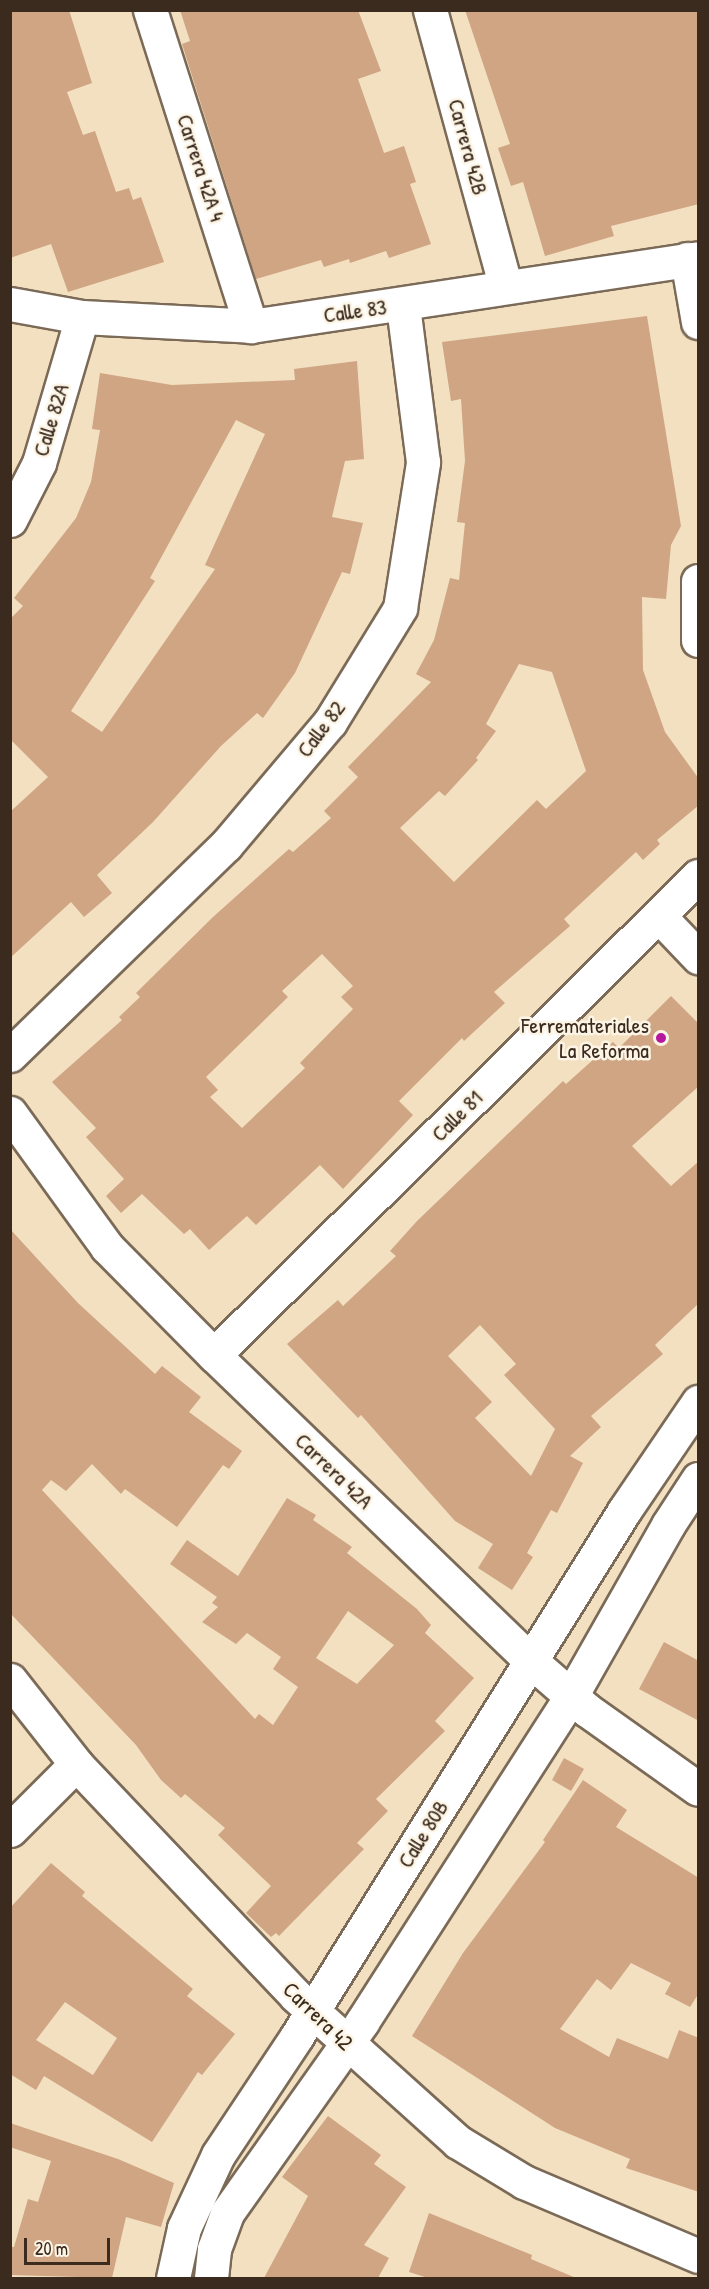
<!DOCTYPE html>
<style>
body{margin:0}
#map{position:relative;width:709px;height:2289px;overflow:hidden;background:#f2e0c1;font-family:"Patrick Hand",sans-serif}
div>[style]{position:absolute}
.building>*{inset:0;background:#cfa583}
.roads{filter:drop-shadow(2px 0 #7b6a57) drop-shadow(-2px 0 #7b6a57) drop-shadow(0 2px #7b6a57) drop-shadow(0 -2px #7b6a57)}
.minor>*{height:33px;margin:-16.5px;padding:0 16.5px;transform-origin:16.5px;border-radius:16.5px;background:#fff}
.major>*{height:33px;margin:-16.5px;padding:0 16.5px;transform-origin:16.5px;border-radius:16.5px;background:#fff}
.dots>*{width:16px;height:16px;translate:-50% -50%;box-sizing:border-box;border:3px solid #fcf5e5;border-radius:50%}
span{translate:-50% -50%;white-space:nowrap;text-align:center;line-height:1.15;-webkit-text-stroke:5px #fcf5e5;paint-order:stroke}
.street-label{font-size:22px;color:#3b2a1e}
.poi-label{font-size:22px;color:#3b2a1e}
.right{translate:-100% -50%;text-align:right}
.frame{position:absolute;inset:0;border:12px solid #3b2a1e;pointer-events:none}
.scale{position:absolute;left:24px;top:2238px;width:86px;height:27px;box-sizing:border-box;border:3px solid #3b2a1e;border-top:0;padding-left:8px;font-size:18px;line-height:21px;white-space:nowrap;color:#3b2a1e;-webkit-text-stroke:4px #fcf5e5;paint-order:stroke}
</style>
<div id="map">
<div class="building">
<i style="clip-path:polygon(10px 10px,69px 10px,92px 83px,67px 92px,83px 135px,95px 131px,116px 192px,129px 188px,133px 200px,141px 197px,164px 262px,68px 292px,51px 244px,10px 258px)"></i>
<i style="clip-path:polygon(180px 10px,358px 10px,381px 71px,358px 79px,384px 153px,404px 146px,416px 182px,410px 184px,431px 244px,389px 258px,386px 251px,350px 263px,349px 259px,324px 267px,321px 260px,256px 279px,182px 44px,190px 41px)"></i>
<i style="clip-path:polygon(465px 10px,699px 10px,699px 204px,611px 226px,614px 236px,545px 256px,523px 182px,511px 186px,498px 148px,510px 144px)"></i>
<i style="clip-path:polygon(evenodd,647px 316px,681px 526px,671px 545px,666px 599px,642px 597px,643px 670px,665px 732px,699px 779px,699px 805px,657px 840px,660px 844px,643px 860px,636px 852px,564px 919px,570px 926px,494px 992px,505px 1003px,464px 1041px,462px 1038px,399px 1101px,413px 1115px,343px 1189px,320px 1165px,256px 1225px,247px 1216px,209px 1250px,190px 1229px,184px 1234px,142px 1194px,121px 1213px,106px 1196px,124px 1179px,86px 1137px,96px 1128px,52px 1082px,122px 1020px,119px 1017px,140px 997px,136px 993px,213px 917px,289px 849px,293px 852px,331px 818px,324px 811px,358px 777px,348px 767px,431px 682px,416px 674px,434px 640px,450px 578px,459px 580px,465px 523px,457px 522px,465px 461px,461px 399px,451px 401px,442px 342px,647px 316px,519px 664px,552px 672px,586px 771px,546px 809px,537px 800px,454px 882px,400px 828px,439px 791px,445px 796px,478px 760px,476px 758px,496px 731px,486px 724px,519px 664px,647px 316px,322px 954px,353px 986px,341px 997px,353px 1009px,300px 1063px,305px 1068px,242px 1128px,210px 1097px,218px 1090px,206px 1077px,288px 997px,282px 991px,322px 954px)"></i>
<i style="clip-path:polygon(evenodd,357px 361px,364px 459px,345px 461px,332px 517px,363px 523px,350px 574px,342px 572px,295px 673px,263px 718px,257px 713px,221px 746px,153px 822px,97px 875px,112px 893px,84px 917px,71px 902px,10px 958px,10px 812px,48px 777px,10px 739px,10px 619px,23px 606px,14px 598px,76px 518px,91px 482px,100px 430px,92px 429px,100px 373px,172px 385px,295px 380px,294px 369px,357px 361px,236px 420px,265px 434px,205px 565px,215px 569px,102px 732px,71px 711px,155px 581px,150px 578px,236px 420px)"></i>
<i style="clip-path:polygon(evenodd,671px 996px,699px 1024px,699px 1086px,632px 1146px,671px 1186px,699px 1161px,699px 1303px,655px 1345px,663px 1354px,591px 1416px,601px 1427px,570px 1456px,583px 1463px,557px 1513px,551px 1510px,527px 1553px,533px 1557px,512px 1590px,478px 1568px,493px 1544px,455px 1521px,361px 1415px,358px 1418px,287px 1344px,338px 1300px,343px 1306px,396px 1256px,390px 1251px,417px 1221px,563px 1081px,566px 1084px,613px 1042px,619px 1048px,671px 996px,480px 1325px,516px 1364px,504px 1375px,555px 1429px,531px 1476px,475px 1418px,492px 1402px,448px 1356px,480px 1325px)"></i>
<i style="clip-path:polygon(evenodd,10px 1229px,78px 1303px,155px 1374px,162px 1366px,201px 1397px,189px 1412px,242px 1451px,229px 1469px,223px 1465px,177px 1527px,125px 1489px,121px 1494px,92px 1464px,66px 1491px,51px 1480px,42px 1490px,255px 1719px,259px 1714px,273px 1725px,298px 1687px,273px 1669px,281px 1657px,247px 1633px,236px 1644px,202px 1622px,218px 1607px,212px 1603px,217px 1597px,170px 1564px,187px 1540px,238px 1576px,287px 1498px,316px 1515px,313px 1520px,352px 1547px,347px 1553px,417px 1609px,431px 1625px,425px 1633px,474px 1678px,435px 1721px,445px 1731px,376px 1799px,388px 1811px,357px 1843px,364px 1849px,279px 1936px,276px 1933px,271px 1937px,246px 1913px,271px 1886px,218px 1835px,225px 1828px,185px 1794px,181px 1798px,161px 1780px,136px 1745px,10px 1613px,10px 1229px,348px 1611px,394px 1645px,357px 1684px,316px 1658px,348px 1611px)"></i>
<i style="clip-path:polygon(664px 1642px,699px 1661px,699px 1721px,639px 1689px)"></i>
<i style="clip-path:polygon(564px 1758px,584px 1769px,571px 1791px,552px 1780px)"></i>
<i style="clip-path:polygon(583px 1780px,627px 1810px,616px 1827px,699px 1878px,699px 1993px,690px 2007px,665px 1994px,671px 1983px,631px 1963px,611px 1990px,597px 1979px,560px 2029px,609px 2057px,617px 2038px,668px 2059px,679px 2030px,699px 2038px,699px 2192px,626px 2168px,630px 2159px,555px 2128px,412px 2036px,463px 1953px,545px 1842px,543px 1840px)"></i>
<i style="clip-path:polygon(evenodd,51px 1863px,85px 1892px,82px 1896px,193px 1989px,187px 1996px,235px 2034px,202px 2075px,198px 2072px,152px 2142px,44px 2076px,36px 2090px,10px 2074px,10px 1908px,51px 1863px,65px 2002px,117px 2038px,93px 2075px,36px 2040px,65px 2002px)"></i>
<i style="clip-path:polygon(328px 2116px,381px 2155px,374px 2164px,406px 2187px,364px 2245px,389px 2258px,378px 2278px,264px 2278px,308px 2196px,282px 2177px)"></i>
<i style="clip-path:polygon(10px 2123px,118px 2159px,174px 2183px,161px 2227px,126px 2217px,112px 2278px,10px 2275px,10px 2247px,14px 2247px,28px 2199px,38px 2202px,51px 2161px,10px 2147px)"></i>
<i style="clip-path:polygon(429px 2213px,532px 2255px,531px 2259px,576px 2278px,428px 2278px,409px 2272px)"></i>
</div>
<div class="roads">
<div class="minor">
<i style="left:150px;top:10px;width:332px;rotate:72.3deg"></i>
<i style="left:430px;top:10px;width:284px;rotate:74.7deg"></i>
<i style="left:687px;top:259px;width:64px;rotate:80.1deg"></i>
<i style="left:10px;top:304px;width:73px;rotate:10.2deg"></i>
<i style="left:82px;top:317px;width:169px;rotate:3deg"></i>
<i style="left:251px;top:326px;width:452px;rotate:-8.6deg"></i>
<i style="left:10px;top:520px;width:64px;rotate:-63deg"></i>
<i style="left:39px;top:463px;width:152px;rotate:-73.6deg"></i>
<i style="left:698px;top:581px;width:59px;rotate:90deg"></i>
<i style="left:659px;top:916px;width:57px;rotate:46.4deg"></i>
<i style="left:10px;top:1055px;width:301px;rotate:-44.2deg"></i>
<i style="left:226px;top:845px;width:161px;rotate:-49.8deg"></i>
<i style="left:330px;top:722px;width:134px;rotate:-58.4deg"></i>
<i style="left:400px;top:608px;width:148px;rotate:-81deg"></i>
<i style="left:423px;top:462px;width:158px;rotate:-97.3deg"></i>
<i style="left:10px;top:1113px;width:165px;rotate:54.1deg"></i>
<i style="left:107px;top:1247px;width:152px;rotate:45.3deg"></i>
<i style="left:214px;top:1355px;width:442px;rotate:44deg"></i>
<i style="left:532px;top:1662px;width:73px;rotate:41.1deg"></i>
<i style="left:587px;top:1710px;width:136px;rotate:35.4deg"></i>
<i style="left:214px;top:1355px;width:681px;rotate:-44.7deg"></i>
<i style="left:10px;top:1680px;width:107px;rotate:51.8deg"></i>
<i style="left:76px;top:1764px;width:320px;rotate:46.5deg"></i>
<i style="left:296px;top:1996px;width:218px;rotate:42deg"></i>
<i style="left:458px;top:2142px;width:77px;rotate:31.2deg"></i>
<i style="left:524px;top:2182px;width:189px;rotate:23deg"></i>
<i style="left:10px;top:1830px;width:93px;rotate:-45deg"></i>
</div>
<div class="major">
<i style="left:173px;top:2278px;width:51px;rotate:-77.6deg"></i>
<i style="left:184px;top:2228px;width:81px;rotate:-65deg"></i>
<i style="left:218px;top:2155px;width:143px;rotate:-56.4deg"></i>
<i style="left:297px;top:2036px;width:619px;rotate:-58.08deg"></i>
<i style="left:624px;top:1511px;width:132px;rotate:-55.8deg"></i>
<i style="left:211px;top:2278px;width:29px;rotate:-84deg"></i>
<i style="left:214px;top:2249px;width:38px;rotate:-70deg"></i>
<i style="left:227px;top:2213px;width:234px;rotate:-54.7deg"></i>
<i style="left:362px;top:2022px;width:387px;rotate:-57.3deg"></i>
<i style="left:571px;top:1696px;width:197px;rotate:-60.4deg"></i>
<i style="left:668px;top:1525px;width:55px;rotate:-56.9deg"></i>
</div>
</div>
<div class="dots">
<i style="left:661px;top:1038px;background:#b5179e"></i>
</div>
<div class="street-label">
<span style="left:468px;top:147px;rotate:75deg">Carrera 42B</span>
<span style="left:201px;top:168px;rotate:72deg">Carrera 42A 4</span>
<span style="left:355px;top:311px;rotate:-8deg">Calle 83</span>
<span style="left:51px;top:420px;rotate:-73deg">Calle 82A</span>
<span style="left:321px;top:729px;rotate:-53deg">Calle 82</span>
<span style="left:457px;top:1116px;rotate:-45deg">Calle 81</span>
<span style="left:334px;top:1471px;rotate:44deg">Carrera 42A</span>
<span style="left:423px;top:1834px;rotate:-58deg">Calle 80B</span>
<span style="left:318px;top:2016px;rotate:44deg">Carrera 42</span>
</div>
<div class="poi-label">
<span class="right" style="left:649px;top:1038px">Ferremateriales<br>La Reforma</span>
</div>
<div class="frame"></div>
<div class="scale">20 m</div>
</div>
